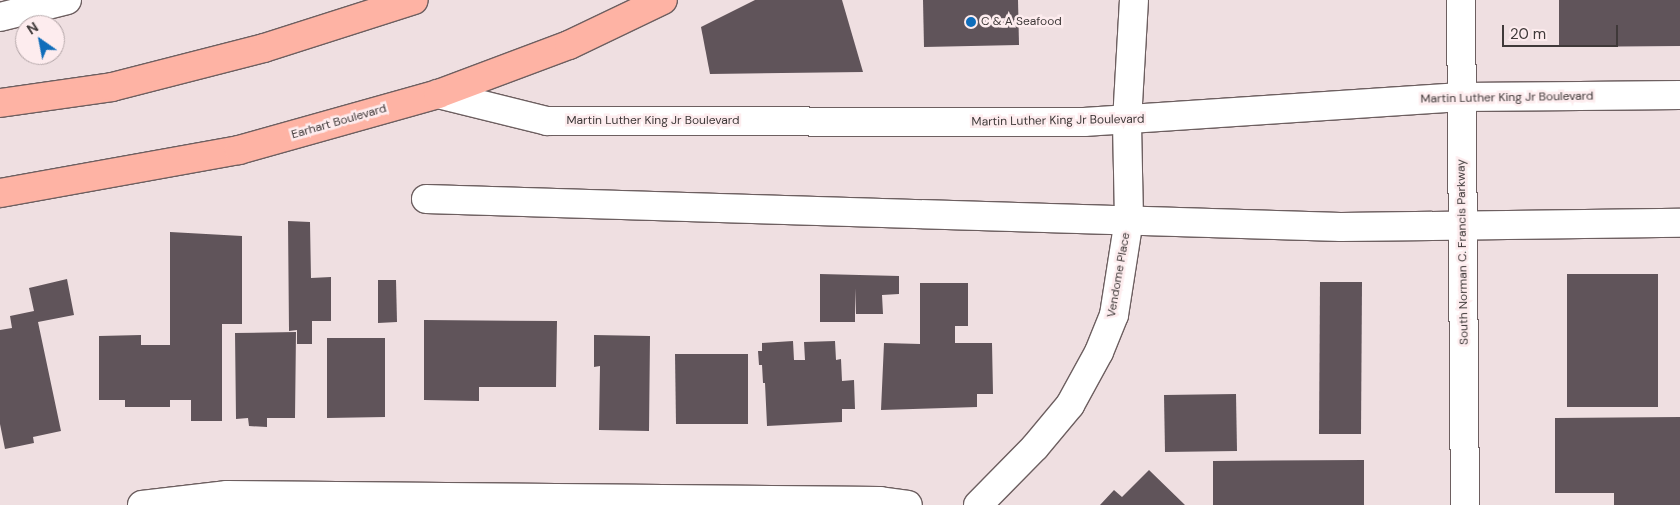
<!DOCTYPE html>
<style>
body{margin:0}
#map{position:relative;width:1680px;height:505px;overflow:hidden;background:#efdfe1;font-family:"DM Sans",sans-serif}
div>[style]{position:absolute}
.building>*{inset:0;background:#60545a}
.roads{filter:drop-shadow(1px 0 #6d5f60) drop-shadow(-1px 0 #6d5f60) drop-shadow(0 1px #6d5f60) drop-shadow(0 -1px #6d5f60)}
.minor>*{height:28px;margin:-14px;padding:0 14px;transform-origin:14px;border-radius:14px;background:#fff}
.major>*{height:28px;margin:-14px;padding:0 14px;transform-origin:14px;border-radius:14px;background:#feb3a4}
.dots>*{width:14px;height:14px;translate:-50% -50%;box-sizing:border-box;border:2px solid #fdecee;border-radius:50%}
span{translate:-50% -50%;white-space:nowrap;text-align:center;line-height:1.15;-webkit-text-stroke:5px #fdecee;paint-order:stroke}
.poi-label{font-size:12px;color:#3f3939}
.left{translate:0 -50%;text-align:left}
.street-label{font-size:12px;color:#3f3939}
.north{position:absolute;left:15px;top:15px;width:50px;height:50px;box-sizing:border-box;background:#fdecee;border:1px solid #b1a4a6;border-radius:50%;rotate:327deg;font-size:14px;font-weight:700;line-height:20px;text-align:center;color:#3f3939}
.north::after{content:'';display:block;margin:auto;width:18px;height:22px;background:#0f6dba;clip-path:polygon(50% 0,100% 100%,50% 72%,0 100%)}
.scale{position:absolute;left:1502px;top:25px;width:116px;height:22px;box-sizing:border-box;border:2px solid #3f3939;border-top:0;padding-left:6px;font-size:15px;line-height:18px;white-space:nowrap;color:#3f3939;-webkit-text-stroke:4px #fdecee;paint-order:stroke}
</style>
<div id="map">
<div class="building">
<i style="clip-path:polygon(755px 0,842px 0,863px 72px,710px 74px,701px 27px)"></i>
<i style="clip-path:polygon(923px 0,1018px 0,1019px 45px,924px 47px)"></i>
<i style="clip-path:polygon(1559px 0,1680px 0,1680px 46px,1559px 47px)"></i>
<i style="clip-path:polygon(288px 221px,310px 222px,311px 278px,331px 277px,331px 321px,312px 321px,312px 344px,297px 344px,297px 330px,289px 331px)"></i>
<i style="clip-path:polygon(170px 232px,242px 236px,242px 324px,222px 324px,222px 421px,191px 421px,191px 400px,170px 400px,170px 407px,125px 407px,125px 400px,99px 400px,99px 336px,141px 335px,141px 345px,170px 345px)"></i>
<i style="clip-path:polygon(820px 274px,899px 276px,899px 294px,882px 295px,883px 314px,856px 314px,855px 288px,855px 322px,820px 322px)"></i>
<i style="clip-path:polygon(1567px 274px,1658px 274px,1658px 407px,1567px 407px)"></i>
<i style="clip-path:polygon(67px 279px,74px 315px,38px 322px,61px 431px,33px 437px,34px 443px,5px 449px,0 424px,0 330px,12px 328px,10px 316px,34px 311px,29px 288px)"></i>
<i style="clip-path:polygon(378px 280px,396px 280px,397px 322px,378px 323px)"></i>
<i style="clip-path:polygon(1320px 282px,1362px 282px,1361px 434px,1319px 434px)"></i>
<i style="clip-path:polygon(920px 283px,968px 283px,968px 326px,955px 326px,955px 343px,992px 343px,993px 394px,977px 394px,977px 407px,881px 410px,884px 343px,920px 344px)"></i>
<i style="clip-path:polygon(424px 320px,557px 321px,556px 387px,479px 387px,479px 401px,424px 400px)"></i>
<i style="clip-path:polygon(296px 332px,295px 418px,267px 418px,267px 427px,249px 426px,248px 418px,236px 419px,235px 333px)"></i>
<i style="clip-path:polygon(594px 335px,650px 336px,649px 431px,599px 430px,600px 366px,594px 367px)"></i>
<i style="clip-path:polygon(327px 338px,385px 338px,385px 417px,327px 418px)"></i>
<i style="clip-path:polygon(793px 341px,794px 360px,805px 360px,804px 342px,835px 341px,836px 360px,841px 359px,842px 381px,854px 380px,855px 409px,842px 409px,842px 422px,767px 426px,765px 383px,763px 383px,762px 365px,759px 365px,758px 351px,762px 351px,762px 343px)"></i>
<i style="clip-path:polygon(675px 354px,748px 354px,748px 424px,676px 424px)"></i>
<i style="clip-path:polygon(1236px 394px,1237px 451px,1165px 452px,1164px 395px)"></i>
<i style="clip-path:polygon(1680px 417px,1680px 505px,1614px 505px,1614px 493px,1555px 493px,1555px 418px)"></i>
<i style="clip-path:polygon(1364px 460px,1364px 505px,1213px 505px,1213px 461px)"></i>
<i style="clip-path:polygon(1149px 470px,1185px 505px,1100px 505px,1114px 490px,1122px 497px)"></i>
</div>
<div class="roads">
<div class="minor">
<i style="left:1461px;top:0;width:505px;rotate:89.55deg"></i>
<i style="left:0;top:17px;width:69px;rotate:-14.2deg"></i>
<i style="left:438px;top:94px;width:112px;rotate:13.9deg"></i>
<i style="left:547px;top:121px;width:537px;rotate:0.11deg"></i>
<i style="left:1084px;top:122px;width:378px;rotate:-3.8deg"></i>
<i style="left:1461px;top:97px;width:219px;rotate:-0.5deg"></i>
<i style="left:426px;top:199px;width:915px;rotate:1.75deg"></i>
<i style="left:1341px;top:227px;width:339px;rotate:-0.7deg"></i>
<i style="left:142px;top:505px;width:86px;rotate:-6.7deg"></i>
<i style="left:227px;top:495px;width:653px;rotate:0.53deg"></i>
<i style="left:880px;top:501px;width:28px;rotate:8deg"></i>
<i style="left:978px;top:505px;width:81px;rotate:-45.5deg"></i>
<i style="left:1035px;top:447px;width:55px;rotate:-50.2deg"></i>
<i style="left:1070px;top:405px;width:60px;rotate:-61.3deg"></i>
<i style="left:1099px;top:352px;width:40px;rotate:-68deg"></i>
<i style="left:1114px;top:315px;width:97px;rotate:-81.1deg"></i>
<i style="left:1129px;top:219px;width:98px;rotate:-91.2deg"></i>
<i style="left:1127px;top:121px;width:121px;rotate:-86.7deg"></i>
</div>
<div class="major">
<i style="left:0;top:103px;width:113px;rotate:-8.1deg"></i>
<i style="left:112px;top:87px;width:157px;rotate:-14.4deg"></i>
<i style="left:264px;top:48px;width:157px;rotate:-17.7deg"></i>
<i style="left:0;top:193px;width:243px;rotate:-10.2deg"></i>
<i style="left:239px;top:150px;width:207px;rotate:-15.7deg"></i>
<i style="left:438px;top:94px;width:140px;rotate:-20.5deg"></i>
<i style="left:569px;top:45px;width:104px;rotate:-25.6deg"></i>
</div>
</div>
<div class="dots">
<i style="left:971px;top:22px;background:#0f6dba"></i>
</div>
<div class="poi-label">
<span class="left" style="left:981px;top:22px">C &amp; A Seafood</span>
</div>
<div class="street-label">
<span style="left:1507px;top:98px;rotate:-1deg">Martin Luther King Jr Boulevard</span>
<span style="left:653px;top:121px">Martin Luther King Jr Boulevard</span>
<span style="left:1058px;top:121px;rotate:-1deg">Martin Luther King Jr Boulevard</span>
<span style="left:339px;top:122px;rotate:-16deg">Earhart Boulevard</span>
<span style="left:1463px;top:252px;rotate:-91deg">South Norman C. Francis Parkway</span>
<span style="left:1119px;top:275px;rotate:-80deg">Vendome Place</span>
</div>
<div class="north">N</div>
<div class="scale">20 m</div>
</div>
